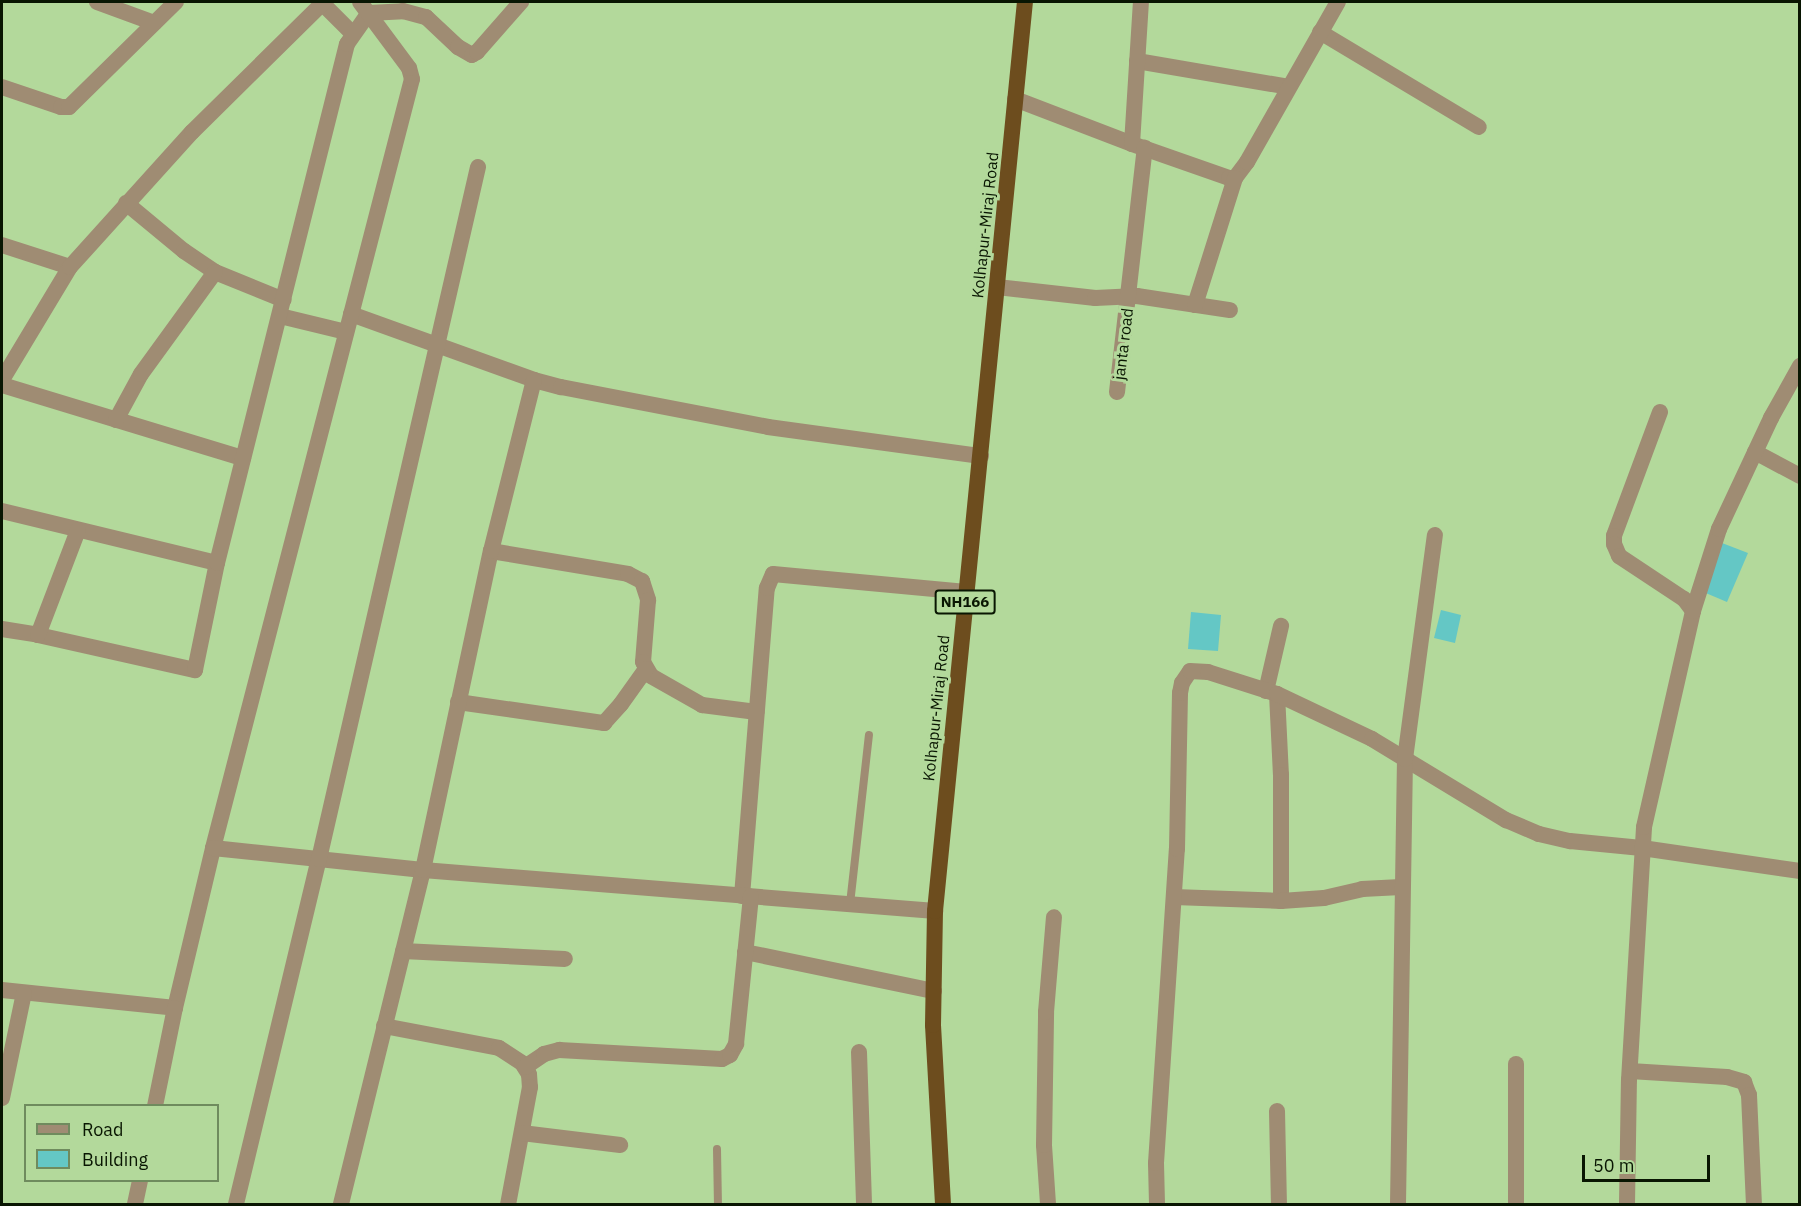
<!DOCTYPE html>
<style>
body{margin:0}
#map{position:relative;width:1801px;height:1206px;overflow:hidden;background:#b3d99b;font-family:"IBM Plex Sans",sans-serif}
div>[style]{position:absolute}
.building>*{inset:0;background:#64c7c5}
.service>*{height:8px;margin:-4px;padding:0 4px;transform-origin:4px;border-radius:4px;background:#9f8c73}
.minor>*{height:16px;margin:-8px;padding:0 8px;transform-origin:8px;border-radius:8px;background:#9f8c73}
.trunk>*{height:16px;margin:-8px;padding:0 8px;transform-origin:8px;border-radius:8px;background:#6d4d1e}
span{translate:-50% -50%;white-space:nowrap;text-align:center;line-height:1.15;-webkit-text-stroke:6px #b3d99b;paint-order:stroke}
.shield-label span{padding:2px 4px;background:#b3d99b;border:2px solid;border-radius:4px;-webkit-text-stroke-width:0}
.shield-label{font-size:15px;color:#091602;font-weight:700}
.street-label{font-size:16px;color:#091602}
.frame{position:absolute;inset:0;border:3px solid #091602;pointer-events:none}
.legend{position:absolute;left:24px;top:1104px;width:195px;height:78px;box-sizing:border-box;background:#b3d99b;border:2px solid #6f8b5e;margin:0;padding:8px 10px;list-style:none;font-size:18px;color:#091602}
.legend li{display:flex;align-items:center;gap:12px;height:30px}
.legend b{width:30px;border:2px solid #6f8b5e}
.scale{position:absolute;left:1582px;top:1155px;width:128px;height:27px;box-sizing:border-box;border:3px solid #091602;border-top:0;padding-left:8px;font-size:18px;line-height:21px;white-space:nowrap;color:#091602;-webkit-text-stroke:4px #b3d99b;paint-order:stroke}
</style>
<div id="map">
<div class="building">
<i style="clip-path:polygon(1722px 543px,1748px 553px,1727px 602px,1701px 591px)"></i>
<i style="clip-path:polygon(1441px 610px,1461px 615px,1455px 643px,1434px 638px)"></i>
<i style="clip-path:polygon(1191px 612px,1221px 615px,1218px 651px,1188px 649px)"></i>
</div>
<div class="service">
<i style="left:850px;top:904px;width:170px;rotate:-83.6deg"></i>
<i style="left:717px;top:1149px;width:55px;rotate:89deg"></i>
</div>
<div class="minor">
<i style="left:97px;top:2px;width:61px;rotate:20.2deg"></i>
<i style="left:322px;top:3px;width:44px;rotate:45deg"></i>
<i style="left:1320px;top:32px;width:185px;rotate:30.9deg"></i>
<i style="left:1137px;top:61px;width:154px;rotate:9.7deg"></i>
<i style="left:2px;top:87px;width:62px;rotate:18.7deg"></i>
<i style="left:61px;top:107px;width:8px"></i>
<i style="left:69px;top:107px;width:150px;rotate:-44.5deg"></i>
<i style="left:1015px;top:99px;width:125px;rotate:21deg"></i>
<i style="left:1132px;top:144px;width:103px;rotate:19.3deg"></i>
<i style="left:1229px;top:178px;width:6px"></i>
<i style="left:1235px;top:178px;width:20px;rotate:-53deg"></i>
<i style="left:1247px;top:162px;width:184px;rotate:-60.4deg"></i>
<i style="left:1132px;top:144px;width:142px;rotate:-86.4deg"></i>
<i style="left:126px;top:203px;width:75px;rotate:39.6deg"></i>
<i style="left:184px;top:251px;width:37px;rotate:34deg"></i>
<i style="left:215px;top:272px;width:74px;rotate:22.1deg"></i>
<i style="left:2px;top:245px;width:71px;rotate:17.9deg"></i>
<i style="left:997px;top:287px;width:99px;rotate:6.4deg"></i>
<i style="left:1095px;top:298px;width:42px;rotate:-2.7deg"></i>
<i style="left:1137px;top:296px;width:94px;rotate:8.6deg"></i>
<i style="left:1195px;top:305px;width:133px;rotate:-72.5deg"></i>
<i style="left:351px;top:314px;width:195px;rotate:19.8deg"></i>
<i style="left:534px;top:380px;width:28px;rotate:15deg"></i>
<i style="left:561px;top:387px;width:211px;rotate:10.9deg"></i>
<i style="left:768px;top:427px;width:215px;rotate:7.8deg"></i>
<i style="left:280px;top:316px;width:68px;rotate:13.6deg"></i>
<i style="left:2px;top:380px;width:132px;rotate:-59deg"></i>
<i style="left:70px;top:267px;width:182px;rotate:-47.9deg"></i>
<i style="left:192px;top:132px;width:185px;rotate:-44.6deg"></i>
<i style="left:2px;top:385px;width:252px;rotate:16.9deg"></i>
<i style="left:1117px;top:392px;width:246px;rotate:-83.5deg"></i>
<i style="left:1660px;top:412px;width:132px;rotate:110.4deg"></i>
<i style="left:1614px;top:536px;width:8px;rotate:90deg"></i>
<i style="left:1614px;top:544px;width:13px;rotate:67deg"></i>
<i style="left:1619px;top:556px;width:78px;rotate:33.5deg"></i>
<i style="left:1684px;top:599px;width:15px;rotate:53deg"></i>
<i style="left:116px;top:420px;width:52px;rotate:-61.5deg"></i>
<i style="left:141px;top:374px;width:126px;rotate:-54deg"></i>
<i style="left:1755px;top:452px;width:51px;rotate:28.1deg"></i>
<i style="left:2px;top:511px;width:221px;rotate:13.6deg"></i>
<i style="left:491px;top:551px;width:139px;rotate:9.5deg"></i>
<i style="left:628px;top:574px;width:16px;rotate:27deg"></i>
<i style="left:642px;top:581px;width:20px;rotate:72deg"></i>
<i style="left:648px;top:600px;width:62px;rotate:94.6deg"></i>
<i style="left:643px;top:662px;width:16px;rotate:60deg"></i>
<i style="left:651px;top:676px;width:59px;rotate:29.6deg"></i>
<i style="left:702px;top:705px;width:55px;rotate:7.3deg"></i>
<i style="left:2px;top:629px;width:36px;rotate:9deg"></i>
<i style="left:38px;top:635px;width:161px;rotate:12.6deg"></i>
<i style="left:195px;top:670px;width:109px;rotate:-78.4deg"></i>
<i style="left:217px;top:563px;width:535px;rotate:-75.94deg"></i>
<i style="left:347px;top:44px;width:38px;rotate:-55deg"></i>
<i style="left:369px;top:13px;width:34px;rotate:-3deg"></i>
<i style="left:403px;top:11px;width:24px;rotate:15deg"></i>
<i style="left:426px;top:17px;width:44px;rotate:43.2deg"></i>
<i style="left:458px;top:47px;width:16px;rotate:30deg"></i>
<i style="left:472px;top:55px;width:6px;rotate:-31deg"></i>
<i style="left:477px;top:52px;width:67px;rotate:-48.7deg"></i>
<i style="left:38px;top:635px;width:112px;rotate:-69.1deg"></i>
<i style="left:1266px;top:691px;width:67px;rotate:-77deg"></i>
<i style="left:1277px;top:694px;width:81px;rotate:87.2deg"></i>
<i style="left:1281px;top:775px;width:126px;rotate:90deg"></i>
<i style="left:458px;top:702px;width:148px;rotate:8.2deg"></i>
<i style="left:604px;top:723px;width:25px;rotate:-48deg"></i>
<i style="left:621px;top:704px;width:43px;rotate:-54.5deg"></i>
<i style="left:213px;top:848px;width:794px;rotate:-75.49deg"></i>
<i style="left:412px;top:79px;width:11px;rotate:-105deg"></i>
<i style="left:409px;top:68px;width:82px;rotate:-126.6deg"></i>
<i style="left:742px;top:896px;width:309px;rotate:-85.4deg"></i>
<i style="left:767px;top:588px;width:15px;rotate:-67deg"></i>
<i style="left:773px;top:574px;width:194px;rotate:5.3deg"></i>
<i style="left:1174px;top:897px;width:107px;rotate:2.1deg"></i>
<i style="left:1281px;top:901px;width:43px;rotate:-4deg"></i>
<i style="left:1324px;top:898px;width:39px;rotate:-13deg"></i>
<i style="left:1362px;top:889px;width:39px;rotate:-3deg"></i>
<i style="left:403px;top:951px;width:162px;rotate:2.8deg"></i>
<i style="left:745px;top:952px;width:193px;rotate:11.7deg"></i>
<i style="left:2px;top:990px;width:174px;rotate:5.9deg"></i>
<i style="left:175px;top:1008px;width:164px;rotate:-76.6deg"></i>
<i style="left:213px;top:848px;width:211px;rotate:6deg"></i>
<i style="left:423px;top:870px;width:514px;rotate:4.58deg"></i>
<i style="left:384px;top:1026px;width:117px;rotate:10.8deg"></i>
<i style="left:499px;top:1048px;width:27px;rotate:33deg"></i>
<i style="left:522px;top:1063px;width:13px;rotate:58deg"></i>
<i style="left:529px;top:1074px;width:13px;rotate:86deg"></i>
<i style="left:530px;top:1087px;width:119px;rotate:100.6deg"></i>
<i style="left:859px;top:1052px;width:152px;rotate:88.1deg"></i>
<i style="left:1516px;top:1064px;width:140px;rotate:90deg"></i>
<i style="left:525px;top:1067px;width:23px;rotate:-34deg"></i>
<i style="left:544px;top:1054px;width:16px;rotate:-15deg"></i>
<i style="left:559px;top:1050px;width:163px;rotate:3.2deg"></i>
<i style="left:722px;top:1059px;width:9px;rotate:-27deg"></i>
<i style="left:730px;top:1055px;width:13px;rotate:-61deg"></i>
<i style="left:736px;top:1044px;width:148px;rotate:-84.2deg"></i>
<i style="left:1630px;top:1071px;width:97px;rotate:3.5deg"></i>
<i style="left:1727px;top:1077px;width:18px;rotate:16deg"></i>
<i style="left:1744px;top:1082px;width:14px;rotate:69deg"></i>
<i style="left:1749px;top:1095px;width:109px;rotate:87.4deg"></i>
<i style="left:2px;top:1098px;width:107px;rotate:-78.2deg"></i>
<i style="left:155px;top:1106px;width:100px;rotate:-78.5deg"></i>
<i style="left:1277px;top:1111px;width:93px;rotate:88.8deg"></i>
<i style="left:522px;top:1133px;width:99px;rotate:7deg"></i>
<i style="left:135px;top:1204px;width:25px;rotate:-78deg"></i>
<i style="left:236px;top:1204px;width:355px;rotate:-76.5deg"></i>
<i style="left:319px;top:859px;width:710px;rotate:-77.06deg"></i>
<i style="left:341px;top:1204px;width:344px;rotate:-76.2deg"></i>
<i style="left:423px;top:870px;width:326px;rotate:-78deg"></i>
<i style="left:491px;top:551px;width:176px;rotate:-75.9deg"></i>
<i style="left:1048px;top:1204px;width:59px;rotate:-93.9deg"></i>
<i style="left:1044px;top:1145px;width:133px;rotate:-89.1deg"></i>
<i style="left:1046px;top:1012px;width:95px;rotate:-85.2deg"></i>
<i style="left:1157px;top:1204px;width:41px;rotate:-91.4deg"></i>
<i style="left:1156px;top:1163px;width:315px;rotate:-86.2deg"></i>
<i style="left:1177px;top:849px;width:156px;rotate:-88.9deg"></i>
<i style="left:1180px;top:693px;width:10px;rotate:-79deg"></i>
<i style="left:1182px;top:683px;width:14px;rotate:-56deg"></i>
<i style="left:1190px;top:671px;width:18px;rotate:3deg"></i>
<i style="left:1208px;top:672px;width:72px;rotate:17.7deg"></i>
<i style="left:1277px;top:694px;width:105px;rotate:25.3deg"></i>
<i style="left:1372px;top:739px;width:157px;rotate:31.2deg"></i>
<i style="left:1506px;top:820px;width:36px;rotate:23deg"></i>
<i style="left:1539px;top:834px;width:32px;rotate:13deg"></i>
<i style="left:1570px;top:841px;width:72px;rotate:5.6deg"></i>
<i style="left:1642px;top:848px;width:160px;rotate:8.3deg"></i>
<i style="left:1398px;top:1204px;width:445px;rotate:-89.1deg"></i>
<i style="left:1405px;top:759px;width:226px;rotate:-82.4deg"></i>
<i style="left:1627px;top:1204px;width:124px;rotate:-89.1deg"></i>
<i style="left:1629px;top:1080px;width:253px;rotate:-86.6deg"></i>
<i style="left:1644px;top:827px;width:221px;rotate:-77.2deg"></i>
<i style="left:1693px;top:611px;width:86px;rotate:-72.4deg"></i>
<i style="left:1719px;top:529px;width:123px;rotate:-64.9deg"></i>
<i style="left:1771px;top:418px;width:60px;rotate:-60.9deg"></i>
</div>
<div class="trunk">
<i style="left:943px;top:1204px;width:179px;rotate:-93.2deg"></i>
<i style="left:933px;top:1025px;width:114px;rotate:-89deg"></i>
<i style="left:935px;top:911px;width:913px;rotate:-84.35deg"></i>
</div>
<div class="shield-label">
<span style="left:965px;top:602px">NH166</span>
</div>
<div class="street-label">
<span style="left:985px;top:225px;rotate:-84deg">Kolhapur-Miraj Road</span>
<span style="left:1123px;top:344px;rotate:-83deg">janta road</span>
<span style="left:936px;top:708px;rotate:-84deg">Kolhapur-Miraj Road</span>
</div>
<div class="frame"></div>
<ul class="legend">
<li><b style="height:8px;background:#9f8c73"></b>Road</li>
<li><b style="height:16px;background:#64c7c5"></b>Building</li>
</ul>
<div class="scale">50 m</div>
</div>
